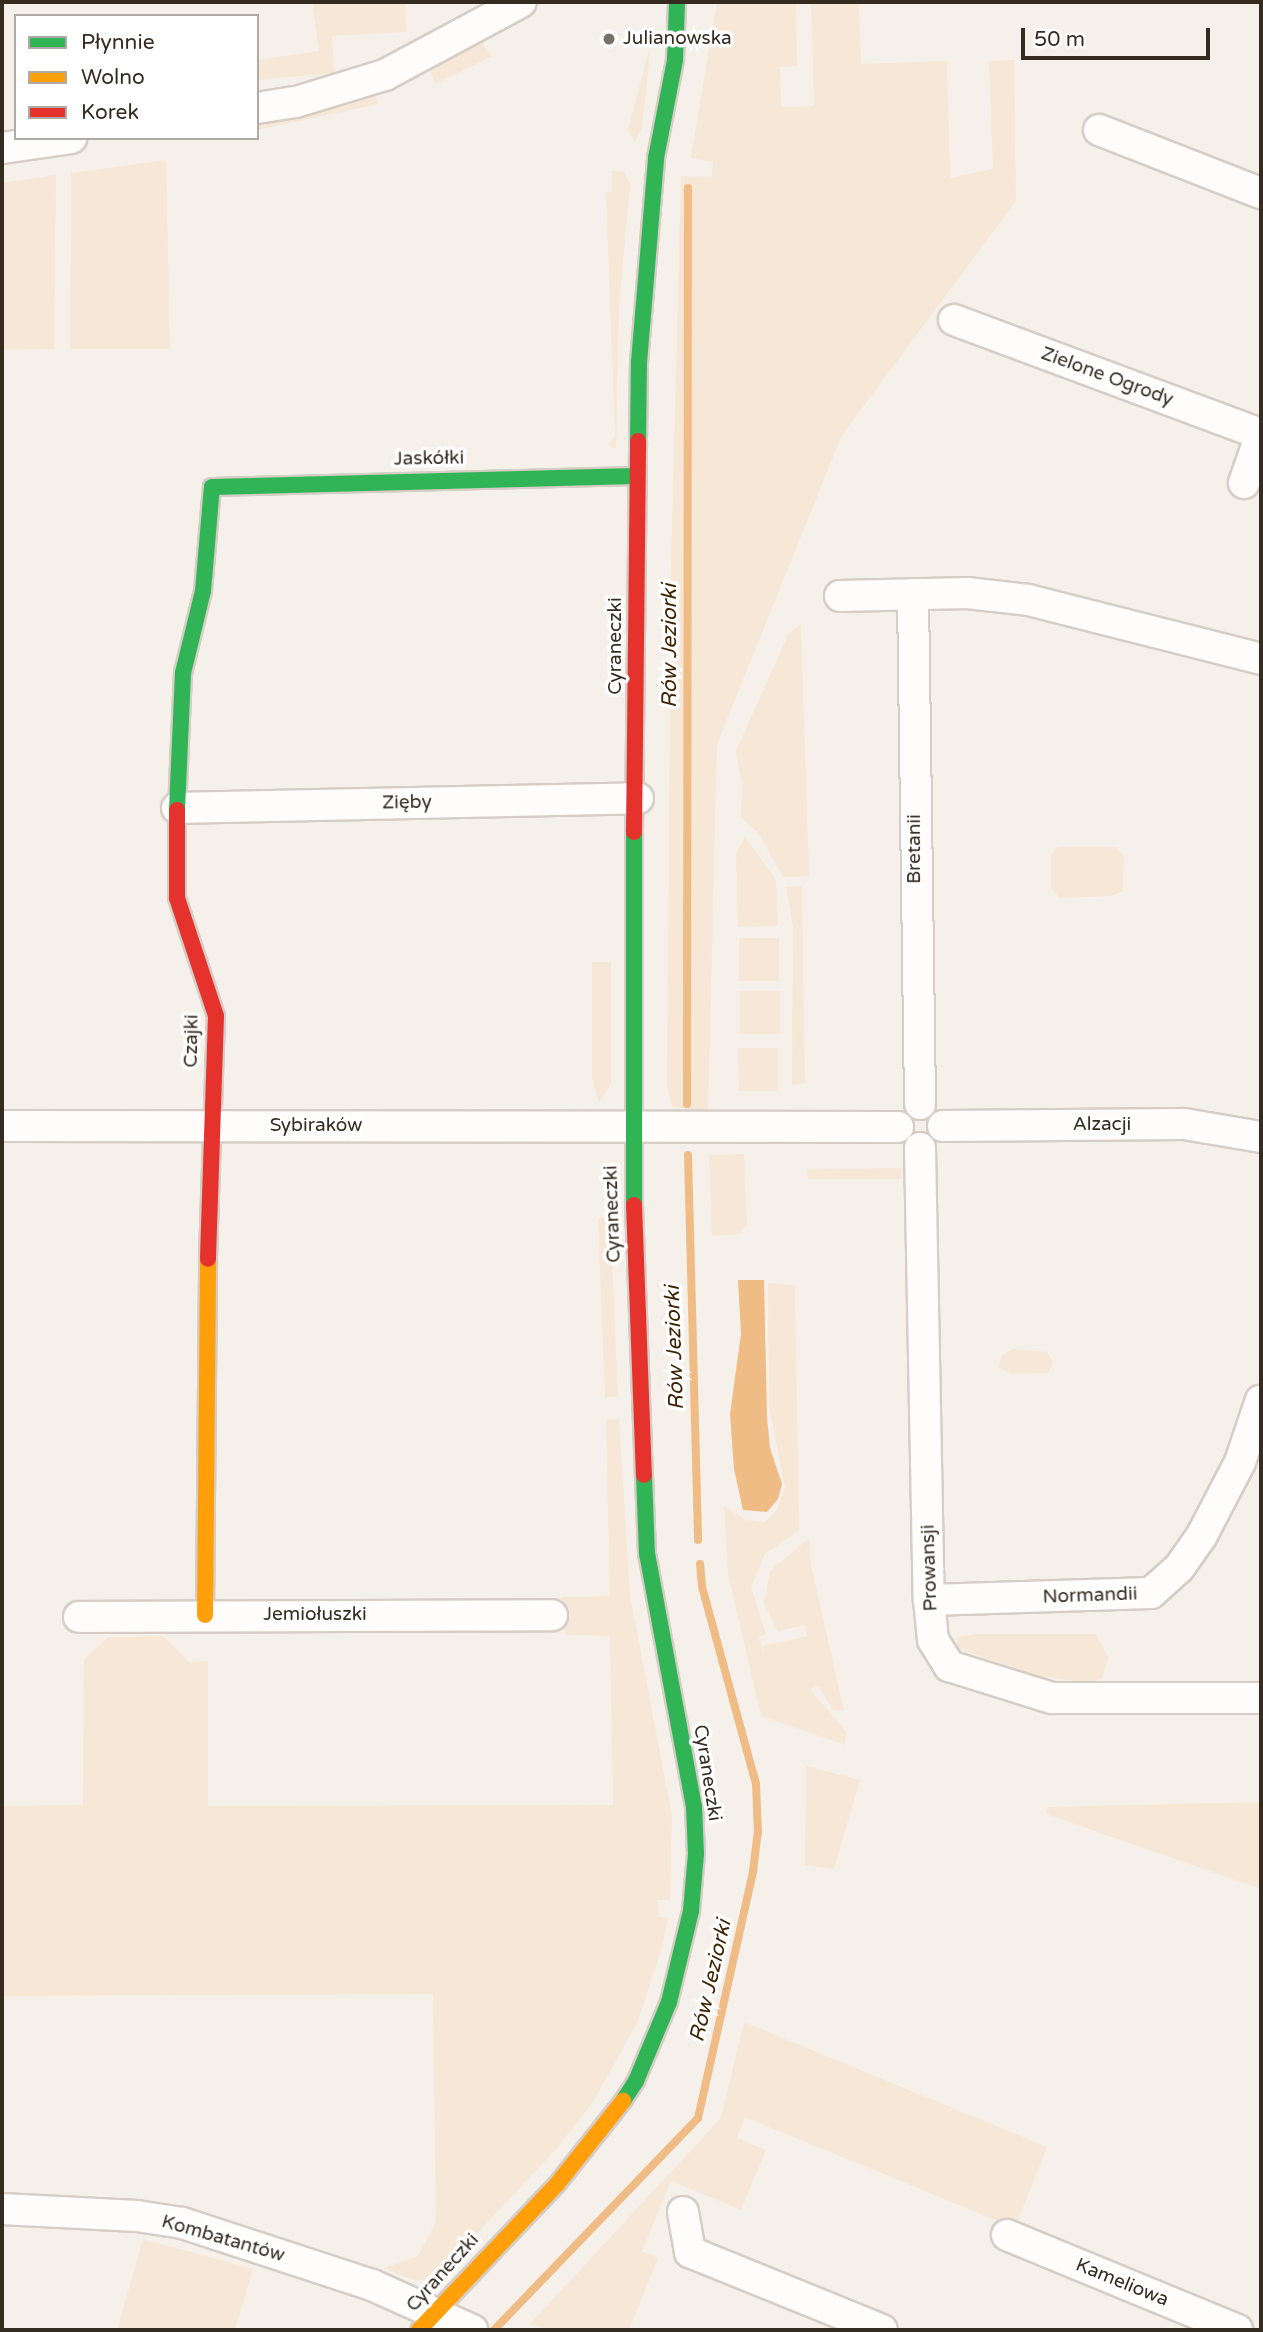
<!DOCTYPE html>
<meta charset="utf-8">
<style>
body{margin:0}
#map{position:relative;width:1263px;height:2332px;overflow:hidden;background:#f6f0ea;font-family:"Varela Round",sans-serif}
div>[style]{position:absolute}
.green>*{inset:0;background:#f7e7d7}
.water>*{inset:0;background:#f0bc85}
.stream>*{height:8px;margin:-4px;padding:0 4px;transform-origin:4px;border-radius:4px;background:#f0bc85}
.roads{filter:drop-shadow(2px 0 #d5cdc6) drop-shadow(-2px 0 #d5cdc6) drop-shadow(0 2px #d5cdc6) drop-shadow(0 -2px #d5cdc6)}
.street>*{height:30px;margin:-15px;padding:0 15px;transform-origin:15px;border-radius:15px;background:#fefdfc}
.fast>*{height:16px;margin:-8px;padding:0 8px;transform-origin:8px;border-radius:8px;background:#30b455}
.slow>*{height:16px;margin:-8px;padding:0 8px;transform-origin:8px;border-radius:8px;background:#ff9f0a}
.jam>*{height:16px;margin:-8px;padding:0 8px;transform-origin:8px;border-radius:8px;background:#e5322d}
.dots>*{width:19px;height:19px;translate:-50% -50%;box-sizing:border-box;border:4px solid #fff;border-radius:50%}
span{translate:-50% -50%;white-space:nowrap;text-align:center;line-height:1.15;-webkit-text-stroke:7px #fff;paint-order:stroke}
.poi-label{font-size:19px;color:#352b21}
.left{translate:0 -50%;text-align:left}
.street-label{font-size:19px;color:#352b21}
.water-label{font-size:21px;color:#3f2302;font-style:italic}
.frame{position:absolute;inset:0;border:4px solid #352b21;pointer-events:none}
.legend{position:absolute;left:14px;top:14px;width:245px;height:126px;box-sizing:border-box;background:#fff;border:2px solid #aeaaa6;margin:0;padding:9px 12px;list-style:none;font-size:21px;color:#352b21}
.legend li{display:flex;align-items:center;gap:14px;height:35px}
.legend b{width:35px;border:2px solid #aeaaa6}
.scale{position:absolute;left:1021px;top:28px;width:189px;height:32px;box-sizing:border-box;border:4px solid #352b21;border-top:0;padding-left:9px;font-size:21px;line-height:24px;white-space:nowrap;color:#352b21;-webkit-text-stroke:5px #fff;paint-order:stroke}
</style>
<div id="map">
<div class="green">
<i style="clip-path:polygon(312px 2px,405px 2px,406px 32px,332px 36px,334px 73px,257px 80px,257px 60px,319px 51px)"></i>
<i style="clip-path:polygon(717px 2px,796px 2px,797px 66px,780px 67px,781px 107px,814px 106px,811px 2px,859px 2px,861px 64px,947px 61px,950px 178px,993px 169px,989px 61px,1014px 60px,1016px 201px,842px 435px,717px 744px,708px 1111px,672px 1107px,667px 1085px,671px 568px,681px 176px,712px 177px,713px 162px,691px 158px)"></i>
<i style="clip-path:polygon(479px 39px,492px 56px,435px 84px,431px 72px,434px 66px)"></i>
<i style="clip-path:polygon(651px 42px,642px 128px,635px 142px,628px 130px)"></i>
<i style="clip-path:polygon(375px 93px,379px 104px,257px 130px,257px 121px)"></i>
<i style="clip-path:polygon(166px 160px,170px 349px,70px 349px,71px 173px)"></i>
<i style="clip-path:polygon(612px 171px,624px 172px,630px 184px,619px 307px,616px 447px,614px 449px,608px 444px,615px 437px,606px 193px,612px 192px)"></i>
<i style="clip-path:polygon(56px 175px,54px 349px,2px 350px,2px 183px)"></i>
<i style="clip-path:polygon(801px 624px,809px 876px,783px 877px,759px 834px,741px 817px,742px 784px,736px 751px,788px 635px)"></i>
<i style="clip-path:polygon(745px 837px,776px 880px,778px 926px,738px 927px,736px 853px)"></i>
<i style="clip-path:polygon(1058px 847px,1116px 847px,1124px 857px,1123px 891px,1112px 896px,1060px 898px,1051px 889px,1051px 855px)"></i>
<i style="clip-path:polygon(802px 886px,805px 1083px,792px 1085px,793px 927px,786px 887px)"></i>
<i style="clip-path:polygon(739px 938px,779px 938px,779px 981px,739px 981px)"></i>
<i style="clip-path:polygon(592px 962px,611px 962px,611px 1084px,599px 1103px,592px 1078px)"></i>
<i style="clip-path:polygon(740px 991px,780px 991px,780px 1034px,740px 1034px)"></i>
<i style="clip-path:polygon(738px 1048px,778px 1048px,778px 1091px,739px 1091px)"></i>
<i style="clip-path:polygon(744px 1154px,747px 1224px,739px 1234px,712px 1236px,709px 1155px)"></i>
<i style="clip-path:polygon(902px 1168px,901px 1179px,808px 1179px,807px 1169px)"></i>
<i style="clip-path:polygon(610px 1217px,618px 1397px,605px 1397px,598px 1218px)"></i>
<i style="clip-path:polygon(768px 1283px,795px 1285px,799px 1530px,765px 1554px,751px 1587px,766px 1634px,759px 1637px,764px 1654px,763px 1646px,807px 1636px,805px 1625px,778px 1631px,764px 1603px,770px 1571px,809px 1538px,811px 1565px,844px 1711px,833px 1710px,818px 1686px,810px 1689px,846px 1732px,845px 1745px,761px 1716px,728px 1574px,724px 1506px,746px 1520px,765px 1522px,777px 1510px,785px 1487px,769px 1406px)"></i>
<i style="clip-path:polygon(1012px 1349px,1047px 1352px,1053px 1362px,1048px 1373px,1013px 1374px,999px 1368px,1001px 1357px)"></i>
<i style="clip-path:polygon(619px 1419px,630px 1595px,672px 1816px,670px 1900px,658px 1900px,659px 1917px,668px 1918px,663px 1944px,637px 2023px,593px 2102px,558px 2147px,443px 2270px,433px 2278px,415px 2281px,384px 2268px,418px 2256px,436px 2222px,433px 1994px,2px 1996px,2px 1806px,83px 1805px,84px 1659px,109px 1637px,163px 1636px,189px 1662px,208px 1661px,208px 1806px,613px 1805px,610px 1636px,566px 1635px,561px 1597px,610px 1596px,606px 1420px)"></i>
<i style="clip-path:polygon(975px 1634px,1096px 1634px,1108px 1657px,1102px 1678px,1088px 1683px,1035px 1675px,957px 1648px,958px 1637px)"></i>
<i style="clip-path:polygon(806px 1766px,860px 1780px,834px 1869px,805px 1865px)"></i>
<i style="clip-path:polygon(1261px 1802px,1261px 1889px,1046px 1814px,1047px 1807px)"></i>
<i style="clip-path:polygon(744px 2022px,1047px 2147px,1015px 2228px,745px 2117px,737px 2138px,766px 2150px,741px 2210px,671px 2181px,642px 2251px,658px 2258px,629px 2330px,545px 2330px,530px 2324px,721px 2118px)"></i>
<i style="clip-path:polygon(143px 2239px,253px 2269px,235px 2330px,117px 2330px)"></i>
</div>
<div class="water">
<i style="clip-path:polygon(738px 1280px,764px 1280px,767px 1417px,770px 1448px,782px 1484px,778px 1499px,767px 1512px,743px 1510px,734px 1469px,730px 1414px,741px 1334px)"></i>
</div>
<div class="stream">
<i style="left:687px;top:1104px;width:916px;rotate:-89.94deg"></i>
<i style="left:688px;top:1155px;width:385px;rotate:88.5deg"></i>
<i style="left:494px;top:2330px;width:294px;rotate:-46.1deg"></i>
<i style="left:698px;top:2118px;width:253px;rotate:-77.4deg"></i>
<i style="left:753px;top:1871px;width:38px;rotate:-83deg"></i>
<i style="left:758px;top:1833px;width:49px;rotate:-92.3deg"></i>
<i style="left:756px;top:1784px;width:205px;rotate:-105.3deg"></i>
<i style="left:702px;top:1586px;width:22px;rotate:-95deg"></i>
</div>
<div class="roads">
<div class="street">
<i style="left:257px;top:108px;width:39px;rotate:-9deg"></i>
<i style="left:296px;top:102px;width:93px;rotate:-16.9deg"></i>
<i style="left:385px;top:75px;width:154px;rotate:-28.2deg"></i>
<i style="left:1099px;top:130px;width:174px;rotate:21.3deg"></i>
<i style="left:2px;top:148px;width:70px;rotate:-8.2deg"></i>
<i style="left:954px;top:320px;width:327px;rotate:20.4deg"></i>
<i style="left:1244px;top:483px;width:52px;rotate:-70.9deg"></i>
<i style="left:913px;top:594px;width:510px;rotate:89.21deg"></i>
<i style="left:840px;top:596px;width:127px;rotate:-1.4deg"></i>
<i style="left:967px;top:593px;width:61px;rotate:6.5deg"></i>
<i style="left:1028px;top:600px;width:240px;rotate:14.2deg"></i>
<i style="left:177px;top:808px;width:461px;rotate:-1.2deg"></i>
<i style="left:2px;top:1126px;width:896px;rotate:0.06deg"></i>
<i style="left:943px;top:1126px;width:241px;rotate:-0.5deg"></i>
<i style="left:1184px;top:1124px;width:78px;rotate:9.6deg"></i>
<i style="left:920px;top:1148px;width:452px;rotate:88.9deg"></i>
<i style="left:929px;top:1600px;width:40px;rotate:84.3deg"></i>
<i style="left:933px;top:1640px;width:31px;rotate:58deg"></i>
<i style="left:949px;top:1666px;width:108px;rotate:17.3deg"></i>
<i style="left:1052px;top:1698px;width:209px"></i>
<i style="left:929px;top:1600px;width:222px;rotate:-1.8deg"></i>
<i style="left:1151px;top:1593px;width:38px;rotate:-42deg"></i>
<i style="left:1179px;top:1568px;width:38px;rotate:-55deg"></i>
<i style="left:1201px;top:1537px;width:85px;rotate:-62.5deg"></i>
<i style="left:1240px;top:1462px;width:65px;rotate:-71.3deg"></i>
<i style="left:79px;top:1617px;width:473px;rotate:-0.2deg"></i>
<i style="left:2px;top:2209px;width:135px;rotate:3deg"></i>
<i style="left:137px;top:2216px;width:46px;rotate:8.8deg"></i>
<i style="left:182px;top:2223px;width:200px;rotate:18.1deg"></i>
<i style="left:372px;top:2285px;width:110px;rotate:24.2deg"></i>
<i style="left:683px;top:2212px;width:41px;rotate:80.1deg"></i>
<i style="left:690px;top:2252px;width:207px;rotate:22.1deg"></i>
<i style="left:1007px;top:2235px;width:249px;rotate:22.4deg"></i>
</div>
<div class="fast">
<i style="left:638px;top:441px;width:79px;rotate:-89.3deg"></i>
<i style="left:639px;top:362px;width:205px;rotate:-85.2deg"></i>
<i style="left:656px;top:158px;width:100px;rotate:-79deg"></i>
<i style="left:675px;top:60px;width:58px;rotate:-88deg"></i>
<i style="left:177px;top:810px;width:137px;rotate:-87.5deg"></i>
<i style="left:183px;top:673px;width:84px;rotate:-76.3deg"></i>
<i style="left:203px;top:591px;width:104px;rotate:-85.1deg"></i>
<i style="left:212px;top:487px;width:425px;rotate:-1.5deg"></i>
<i style="left:634px;top:1205px;width:373px;rotate:-90deg"></i>
<i style="left:623px;top:2101px;width:24px;rotate:-57deg"></i>
<i style="left:636px;top:2081px;width:86px;rotate:-67.3deg"></i>
<i style="left:669px;top:2002px;width:94px;rotate:-76.4deg"></i>
<i style="left:691px;top:1911px;width:57px;rotate:-85deg"></i>
<i style="left:696px;top:1854px;width:47px;rotate:-92.4deg"></i>
<i style="left:694px;top:1807px;width:257px;rotate:-100.5deg"></i>
<i style="left:647px;top:1554px;width:79px;rotate:-92.2deg"></i>
</div>
<div class="slow">
<i style="left:205px;top:1615px;width:356px;rotate:-89.5deg"></i>
<i style="left:419px;top:2330px;width:202px;rotate:-46.6deg"></i>
<i style="left:558px;top:2183px;width:105px;rotate:-51.6deg"></i>
</div>
<div class="jam">
<i style="left:177px;top:810px;width:88px;rotate:90deg"></i>
<i style="left:177px;top:898px;width:124px;rotate:71.7deg"></i>
<i style="left:216px;top:1016px;width:243px;rotate:91.9deg"></i>
<i style="left:634px;top:832px;width:391px;rotate:-89.4deg"></i>
<i style="left:634px;top:1205px;width:270px;rotate:87.9deg"></i>
</div>
</div>
<div class="dots">
<i style="left:609px;top:39px;background:#797067"></i>
</div>
<div class="poi-label">
<span class="left" style="left:623px;top:39px">Julianowska</span>
</div>
<div class="street-label">
<span style="left:1107px;top:377px;rotate:20deg">Zielone Ogrody</span>
<span style="left:429px;top:459px;rotate:-1deg">Jaskółki</span>
<span style="left:616px;top:646px;rotate:-90deg">Cyraneczki</span>
<span style="left:407px;top:803px;rotate:-1deg">Zięby</span>
<span style="left:915px;top:849px;rotate:-90deg">Bretanii</span>
<span style="left:192px;top:1041px;rotate:-89deg">Czajki</span>
<span style="left:1102px;top:1125px">Alzacji</span>
<span style="left:316px;top:1126px">Sybiraków</span>
<span style="left:613px;top:1214px;rotate:-92deg">Cyraneczki</span>
<span style="left:930px;top:1568px;rotate:-92deg">Prowansji</span>
<span style="left:1090px;top:1596px;rotate:-2deg">Normandii</span>
<span style="left:315px;top:1615px">Jemiołuszki</span>
<span style="left:707px;top:1773px;rotate:81deg">Cyraneczki</span>
<span style="left:223px;top:2239px;rotate:16deg">Kombatantów</span>
<span style="left:443px;top:2273px;rotate:-48deg">Cyraneczki</span>
<span style="left:1122px;top:2283px;rotate:22deg">Kameliowa</span>
</div>
<div class="water-label">
<span style="left:670px;top:646px;rotate:-90deg">Rów Jeziorki</span>
<span style="left:675px;top:1348px;rotate:-92deg">Rów Jeziorki</span>
<span style="left:711px;top:1981px;rotate:-77deg">Rów Jeziorki</span>
</div>
<div class="frame"></div>
<ul class="legend">
<li><b style="height:9px;background:#30b455"></b>Płynnie</li>
<li><b style="height:9px;background:#ff9f0a"></b>Wolno</li>
<li><b style="height:9px;background:#e5322d"></b>Korek</li>
</ul>
<div class="scale">50 m</div>
</div>
